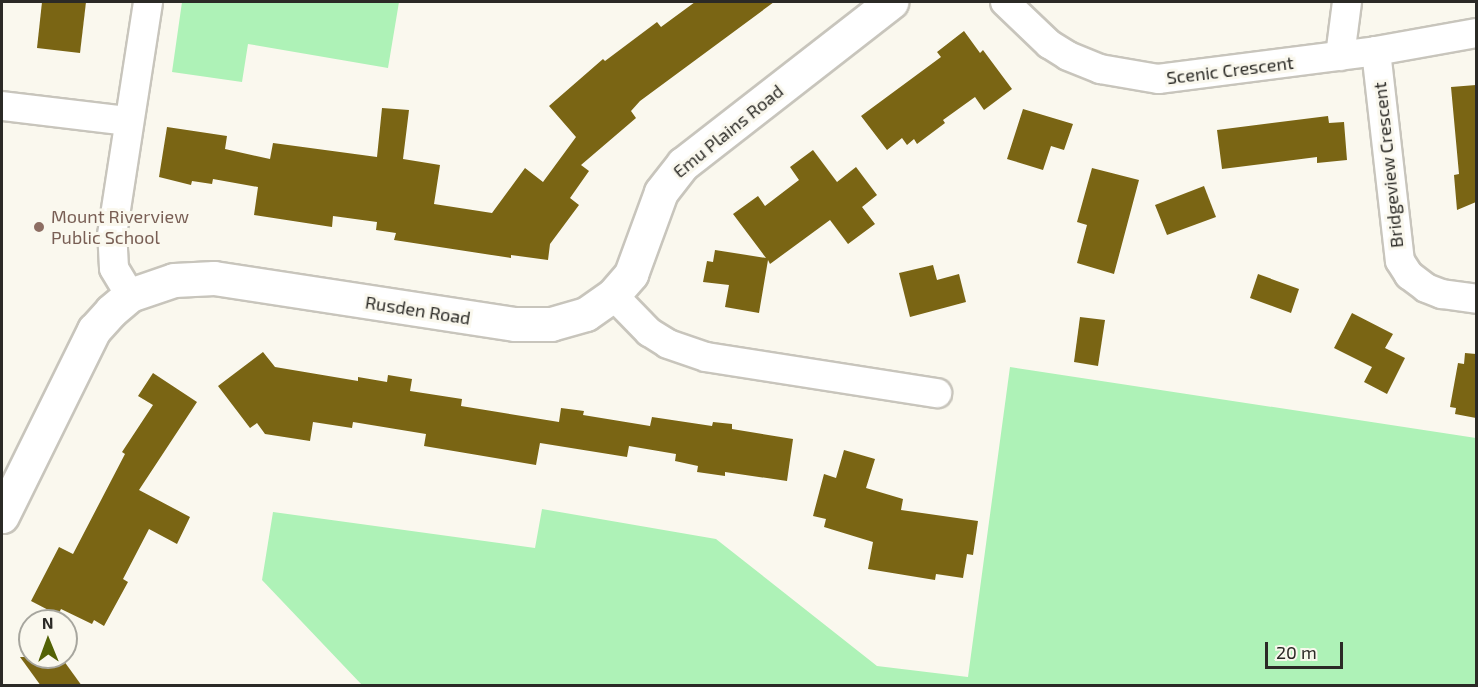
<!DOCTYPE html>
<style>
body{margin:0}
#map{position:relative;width:1478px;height:687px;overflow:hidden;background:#faf8ee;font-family:"Exo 2",sans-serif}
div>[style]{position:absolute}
.green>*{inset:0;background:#aef2b7}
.building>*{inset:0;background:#7a6514}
.roads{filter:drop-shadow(2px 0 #c8c5bc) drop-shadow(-2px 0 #c8c5bc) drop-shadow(0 2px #c8c5bc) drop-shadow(0 -2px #c8c5bc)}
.minor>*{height:28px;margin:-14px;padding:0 14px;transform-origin:14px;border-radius:14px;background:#fff}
.tertiary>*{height:33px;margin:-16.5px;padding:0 16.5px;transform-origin:16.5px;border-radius:16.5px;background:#fff}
.dots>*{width:16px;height:16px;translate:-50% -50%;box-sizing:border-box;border:3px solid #faf8ee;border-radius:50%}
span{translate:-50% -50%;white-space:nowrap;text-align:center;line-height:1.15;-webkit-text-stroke:6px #faf8ee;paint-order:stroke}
.street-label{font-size:18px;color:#2b2a26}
.education-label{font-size:18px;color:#785e54}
.left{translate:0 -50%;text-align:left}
.frame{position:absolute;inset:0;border:3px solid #2b2a26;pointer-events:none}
.north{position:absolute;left:18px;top:609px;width:60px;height:60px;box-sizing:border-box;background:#faf8ee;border:2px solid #a7a69e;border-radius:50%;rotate:359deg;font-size:16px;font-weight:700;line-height:24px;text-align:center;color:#2b2a26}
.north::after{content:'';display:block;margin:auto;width:21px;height:27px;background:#536205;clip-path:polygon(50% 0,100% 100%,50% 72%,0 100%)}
.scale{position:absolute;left:1265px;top:642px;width:78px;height:27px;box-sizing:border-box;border:3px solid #2b2a26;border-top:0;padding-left:8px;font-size:18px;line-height:21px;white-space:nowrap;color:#2b2a26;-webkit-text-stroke:4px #faf8ee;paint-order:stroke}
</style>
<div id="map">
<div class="green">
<i style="clip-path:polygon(182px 2px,399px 2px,388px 68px,248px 44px,242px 82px,172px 72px)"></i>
<i style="clip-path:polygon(1010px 367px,1476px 438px,1476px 685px,362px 685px,262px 580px,273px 512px,535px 548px,542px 509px,716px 539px,877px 666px,968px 677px)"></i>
</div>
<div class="building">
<i style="clip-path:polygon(42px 2px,86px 2px,80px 53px,37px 48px)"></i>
<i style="clip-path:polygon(695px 2px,774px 2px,640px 101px,631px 111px,636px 118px,581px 165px,589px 171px,570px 198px,579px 205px,550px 244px,548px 260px,511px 255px,511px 258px,394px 240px,396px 233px,376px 230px,377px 222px,333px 216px,332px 227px,254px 215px,258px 187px,213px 179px,212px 184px,192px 181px,191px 185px,159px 177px,167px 127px,227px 136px,225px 149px,270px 159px,273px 143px,377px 157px,382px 108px,409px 110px,403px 159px,440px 165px,434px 204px,492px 213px,525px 168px,543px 182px,576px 137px,549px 106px,603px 59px,605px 61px,657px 22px,661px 27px)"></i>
<i style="clip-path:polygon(964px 31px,980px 53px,983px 50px,1012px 89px,984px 110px,975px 97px,943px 120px,945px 123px,917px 144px,914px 139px,907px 145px,902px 138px,887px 150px,861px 116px,941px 57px,937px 52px)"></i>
<i style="clip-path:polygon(1476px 85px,1476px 202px,1457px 210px,1454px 175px,1459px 174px,1451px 87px)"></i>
<i style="clip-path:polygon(1023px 109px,1073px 124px,1064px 150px,1051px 146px,1043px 170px,1007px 159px)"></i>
<i style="clip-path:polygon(1328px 116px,1329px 123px,1344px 122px,1347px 160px,1317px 163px,1317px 157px,1222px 169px,1217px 130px)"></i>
<i style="clip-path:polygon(813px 150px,837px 182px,856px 167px,877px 195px,862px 207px,875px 224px,848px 244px,830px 220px,770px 264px,768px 260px,759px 313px,725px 307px,729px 285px,703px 282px,707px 261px,713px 262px,715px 250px,766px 258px,733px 214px,758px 196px,765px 206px,799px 180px,790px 167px)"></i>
<i style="clip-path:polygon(1092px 168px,1139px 180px,1114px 274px,1077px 263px,1087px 225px,1077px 222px)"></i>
<i style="clip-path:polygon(1204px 186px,1216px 217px,1167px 235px,1155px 205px)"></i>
<i style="clip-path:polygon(933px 265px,937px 280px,959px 274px,966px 302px,910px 317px,899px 273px)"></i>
<i style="clip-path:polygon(1258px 274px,1299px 289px,1291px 313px,1250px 298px)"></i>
<i style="clip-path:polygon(1352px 313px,1393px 334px,1385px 348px,1405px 358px,1387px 394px,1364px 382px,1372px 367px,1334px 348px)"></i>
<i style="clip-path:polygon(1080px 317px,1105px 320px,1098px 366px,1074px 362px)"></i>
<i style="clip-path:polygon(263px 352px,275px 367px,358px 381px,358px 377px,387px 382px,388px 375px,412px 379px,410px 391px,462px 399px,461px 406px,559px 422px,561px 408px,584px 411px,583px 415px,650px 426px,652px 417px,712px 426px,713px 422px,732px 424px,732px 429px,793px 439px,787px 481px,725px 472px,725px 476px,697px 472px,698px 466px,675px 461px,676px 454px,629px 446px,627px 457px,540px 443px,536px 465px,424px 446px,426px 434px,353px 422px,352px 428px,313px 422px,310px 441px,265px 434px,257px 423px,250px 428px,218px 386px)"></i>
<i style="clip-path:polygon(1465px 353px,1476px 354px,1476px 418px,1455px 414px,1456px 408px,1450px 407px,1458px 363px,1464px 364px)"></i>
<i style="clip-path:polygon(153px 373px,197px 402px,139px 490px,190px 517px,177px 544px,149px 529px,123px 579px,128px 582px,104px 626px,94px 620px,92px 624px,61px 609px,58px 615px,31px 601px,59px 547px,73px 554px,125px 454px,122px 452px,153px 405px,138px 396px)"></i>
<i style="clip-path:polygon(844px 450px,875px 459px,866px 488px,903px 499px,901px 510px,978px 521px,973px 555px,967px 554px,963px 578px,936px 574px,935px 580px,868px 569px,873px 542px,824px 527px,826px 519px,813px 516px,824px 474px,836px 478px)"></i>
<i style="clip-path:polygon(20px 657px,61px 657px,82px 686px,41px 686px)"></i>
</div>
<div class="roads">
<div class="minor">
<i style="left:1005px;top:2px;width:61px;rotate:43.7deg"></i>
<i style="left:1049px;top:44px;width:22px;rotate:32deg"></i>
<i style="left:1068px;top:56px;width:35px;rotate:22deg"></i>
<i style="left:1100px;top:69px;width:59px;rotate:9.8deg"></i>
<i style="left:1158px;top:79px;width:220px;rotate:-7.3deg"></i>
<i style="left:1376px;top:51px;width:102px;rotate:-10.2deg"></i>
<i style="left:1376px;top:51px;width:211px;rotate:83.5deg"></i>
<i style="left:1400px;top:261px;width:17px;rotate:57deg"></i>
<i style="left:1409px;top:275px;width:21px;rotate:37deg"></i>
<i style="left:1426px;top:288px;width:17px;rotate:21deg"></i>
<i style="left:1442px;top:294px;width:34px;rotate:8deg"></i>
<i style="left:1340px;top:56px;width:54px;rotate:-82.6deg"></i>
<i style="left:2px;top:106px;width:126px;rotate:6.8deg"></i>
<i style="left:130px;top:295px;width:31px;rotate:-121deg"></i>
<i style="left:114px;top:268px;width:33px;rotate:-93deg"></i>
<i style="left:112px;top:235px;width:236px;rotate:-81.2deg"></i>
<i style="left:613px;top:295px;width:52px;rotate:45.8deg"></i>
<i style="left:649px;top:332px;width:22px;rotate:32deg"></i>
<i style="left:668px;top:344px;width:40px;rotate:18.9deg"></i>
<i style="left:706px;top:357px;width:234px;rotate:8.9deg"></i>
</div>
<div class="tertiary">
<i style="left:2px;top:516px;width:208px;rotate:-63.7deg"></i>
<i style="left:94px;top:330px;width:25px;rotate:-48deg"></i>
<i style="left:111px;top:311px;width:25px;rotate:-40deg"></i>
<i style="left:130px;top:295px;width:46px;rotate:-18.8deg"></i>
<i style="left:174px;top:280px;width:40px;rotate:-2.9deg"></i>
<i style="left:214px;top:278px;width:304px;rotate:8.7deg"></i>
<i style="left:515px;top:324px;width:36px"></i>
<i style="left:551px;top:324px;width:36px;rotate:-16deg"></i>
<i style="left:586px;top:314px;width:33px;rotate:-35deg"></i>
<i style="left:613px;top:295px;width:28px;rotate:-49deg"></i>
<i style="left:631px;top:274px;width:87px;rotate:-69.9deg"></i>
<i style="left:661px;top:192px;width:36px;rotate:-52deg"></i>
<i style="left:683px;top:164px;width:264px;rotate:-37.9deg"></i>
</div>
</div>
<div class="dots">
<i style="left:39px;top:227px;background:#8d6e63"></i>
</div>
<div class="street-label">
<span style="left:1230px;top:70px;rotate:-7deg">Scenic Crescent</span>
<span style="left:728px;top:131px;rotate:-39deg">Emu Plains Road</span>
<span style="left:1388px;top:165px;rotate:-96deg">Bridgeview Crescent</span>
<span style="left:418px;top:310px;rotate:9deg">Rusden Road</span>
</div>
<div class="education-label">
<span class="left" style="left:51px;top:227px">Mount Riverview<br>Public School</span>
</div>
<div class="frame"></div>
<div class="north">N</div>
<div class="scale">20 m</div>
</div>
